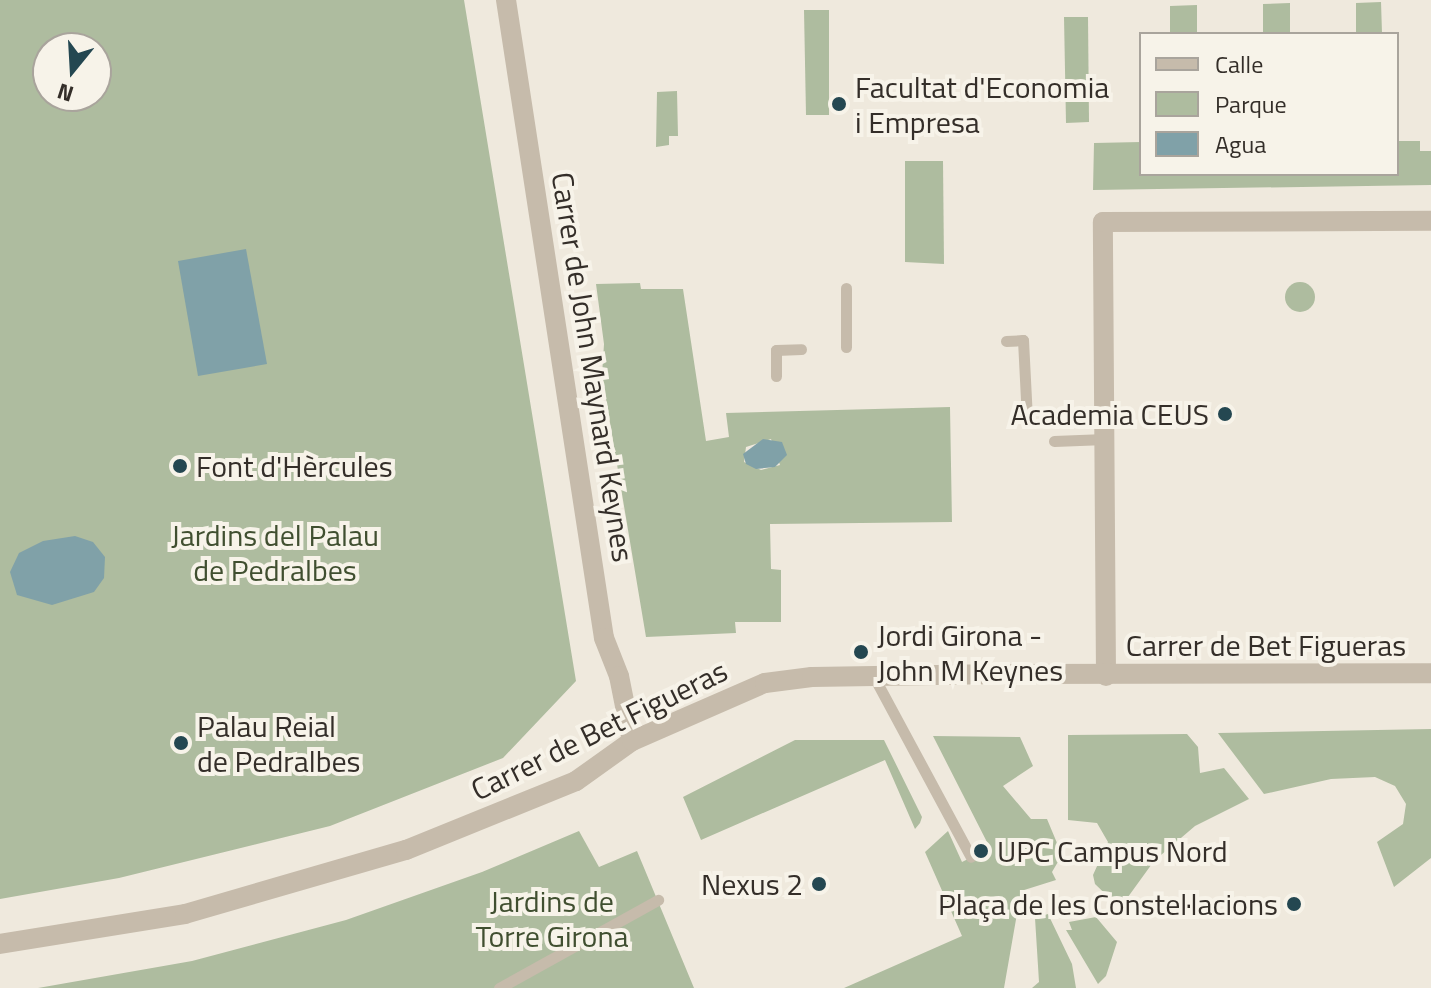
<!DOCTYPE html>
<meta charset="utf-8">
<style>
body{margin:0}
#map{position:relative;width:1431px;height:988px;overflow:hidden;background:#efe9dd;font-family:"Titillium Web",sans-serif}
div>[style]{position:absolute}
.green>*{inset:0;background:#aebc9f}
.round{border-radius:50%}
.water>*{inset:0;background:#80a1a8}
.lane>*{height:11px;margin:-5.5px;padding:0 5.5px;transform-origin:5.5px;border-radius:5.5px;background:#c6bbab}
.street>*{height:20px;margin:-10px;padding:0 10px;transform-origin:10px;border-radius:10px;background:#c6bbab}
.dots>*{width:22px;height:22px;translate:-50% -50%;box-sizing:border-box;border:4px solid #f7f3e9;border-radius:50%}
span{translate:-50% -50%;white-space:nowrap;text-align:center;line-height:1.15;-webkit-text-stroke:8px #f7f3e9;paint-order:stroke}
.poi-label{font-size:30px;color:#342e29}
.left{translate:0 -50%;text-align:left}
.right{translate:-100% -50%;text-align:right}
.street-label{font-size:30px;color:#342e29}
.park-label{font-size:30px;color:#404f30}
.legend{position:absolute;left:1139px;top:32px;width:260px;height:144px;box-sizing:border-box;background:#f7f3e9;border:2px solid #a9a49c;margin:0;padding:10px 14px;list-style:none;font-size:24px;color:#342e29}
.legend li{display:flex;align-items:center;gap:16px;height:40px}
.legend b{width:40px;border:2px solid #a9a49c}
.north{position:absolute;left:32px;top:32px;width:80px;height:80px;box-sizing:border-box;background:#f7f3e9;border:2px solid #a9a49c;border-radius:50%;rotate:198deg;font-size:22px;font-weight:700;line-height:32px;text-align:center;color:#342e29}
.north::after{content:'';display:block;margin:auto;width:28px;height:36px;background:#244751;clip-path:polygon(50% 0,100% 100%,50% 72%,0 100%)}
</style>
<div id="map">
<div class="green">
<i style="clip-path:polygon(evenodd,0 0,464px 0,576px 681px,503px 758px,330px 826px,119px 878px,0 899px,0 0,48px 48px,96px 48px,96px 96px,48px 96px,48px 48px)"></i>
<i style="clip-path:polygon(1381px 2px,1382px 34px,1356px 34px,1356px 3px)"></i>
<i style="clip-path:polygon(1290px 3px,1290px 34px,1263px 34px,1263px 4px)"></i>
<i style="clip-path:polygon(1197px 5px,1197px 34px,1170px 34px,1170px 6px)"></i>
<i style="clip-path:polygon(804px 10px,829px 10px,829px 115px,806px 115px)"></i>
<i style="clip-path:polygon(1064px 17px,1088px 17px,1089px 122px,1066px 123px)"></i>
<i style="clip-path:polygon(677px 91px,678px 136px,669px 136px,669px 145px,656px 147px,657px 92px)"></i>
<i style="clip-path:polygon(1397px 141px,1420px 141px,1420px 151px,1431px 151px,1431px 185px,1093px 190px,1094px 143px,1141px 142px,1141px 174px,1397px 174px)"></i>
<i style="clip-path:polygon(905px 161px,943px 161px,944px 264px,905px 262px)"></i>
<i class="round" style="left:1285px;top:282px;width:30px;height:30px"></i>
<i style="clip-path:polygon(evenodd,640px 283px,641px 289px,683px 289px,706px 441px,729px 437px,726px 413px,950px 407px,952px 522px,770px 524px,771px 569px,781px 570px,781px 622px,735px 622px,736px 633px,646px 637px,602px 375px,604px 344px,596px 284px,640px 283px,771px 439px,780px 465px,761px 470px,744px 462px,746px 447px,771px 439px)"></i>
<i style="clip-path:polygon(1431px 729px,1431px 858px,1394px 887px,1377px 842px,1403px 824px,1406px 804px,1395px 786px,1375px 777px,1331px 779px,1264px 794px,1218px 733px)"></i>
<i style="clip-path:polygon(1187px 734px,1198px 747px,1200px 773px,1224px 768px,1249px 799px,1195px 826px,1154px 861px,1120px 908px,1095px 884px,1093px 875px,1108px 842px,1097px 823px,1068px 820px,1068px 735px)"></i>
<i style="clip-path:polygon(933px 736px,1020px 737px,1033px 766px,1003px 786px,1031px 819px,1047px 819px,1062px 855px,1052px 872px,1056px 880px,1021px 891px,1004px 988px,844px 988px,962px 936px,925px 852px,948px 831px,962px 862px,990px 848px)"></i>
<i style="clip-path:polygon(795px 740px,884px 740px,922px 817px,920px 823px,915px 829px,885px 760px,701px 840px,683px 797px)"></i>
<i style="clip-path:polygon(579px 831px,599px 867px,637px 851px,694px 988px,38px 988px,192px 961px,346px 920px,482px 872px)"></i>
<i style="clip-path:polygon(1048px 914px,1072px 964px,1076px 988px,1032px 988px,1039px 982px,1035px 918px)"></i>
<i style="clip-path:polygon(1096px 917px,1117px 942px,1106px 976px,1098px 984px,1066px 930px,1072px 930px,1069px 922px)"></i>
</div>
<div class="water">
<i style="clip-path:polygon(246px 249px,267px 364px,198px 376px,178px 261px)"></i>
<i style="clip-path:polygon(763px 439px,782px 442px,787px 455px,775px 467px,756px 469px,746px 464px,743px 454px)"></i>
<i style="clip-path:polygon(75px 536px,93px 542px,105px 557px,104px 578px,94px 592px,52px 605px,17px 595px,10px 572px,19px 553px,43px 541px)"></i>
</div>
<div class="lane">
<i style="left:1006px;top:341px;width:17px;rotate:-3deg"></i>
<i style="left:1023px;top:340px;width:78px;rotate:87.1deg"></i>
<i style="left:846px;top:347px;width:59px;rotate:-90deg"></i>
<i style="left:776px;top:376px;width:26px;rotate:-90deg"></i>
<i style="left:776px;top:350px;width:25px;rotate:-2deg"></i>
<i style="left:1054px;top:441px;width:51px;rotate:-2.2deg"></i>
<i style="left:874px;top:677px;width:204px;rotate:61.7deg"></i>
<i style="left:499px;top:988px;width:182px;rotate:-29deg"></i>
</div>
<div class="street">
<i style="left:506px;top:0;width:645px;rotate:81.27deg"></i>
<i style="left:604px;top:638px;width:41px;rotate:68.5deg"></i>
<i style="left:619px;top:676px;width:66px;rotate:78.7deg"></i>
<i style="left:1106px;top:676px;width:454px;rotate:-90.4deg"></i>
<i style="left:1103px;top:222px;width:328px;rotate:-0.2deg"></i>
<i style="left:0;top:944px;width:187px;rotate:-9.2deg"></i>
<i style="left:185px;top:914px;width:230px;rotate:-16.2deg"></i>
<i style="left:406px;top:850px;width:183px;rotate:-22.1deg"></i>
<i style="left:576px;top:781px;width:69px;rotate:-35.5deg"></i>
<i style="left:632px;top:741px;width:145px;rotate:-23.6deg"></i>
<i style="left:765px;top:683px;width:47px;rotate:-7.3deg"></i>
<i style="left:812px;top:677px;width:187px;rotate:-0.9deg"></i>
<i style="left:999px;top:674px;width:432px;rotate:-0.1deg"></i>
</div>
<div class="dots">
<i style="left:839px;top:104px;background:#244751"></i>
<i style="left:1225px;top:414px;background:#244751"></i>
<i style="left:180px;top:466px;background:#244751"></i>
<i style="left:861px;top:652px;background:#244751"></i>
<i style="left:181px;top:743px;background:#244751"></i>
<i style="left:981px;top:851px;background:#244751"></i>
<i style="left:819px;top:884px;background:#244751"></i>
<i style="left:1294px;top:904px;background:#244751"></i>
</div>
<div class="poi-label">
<span class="left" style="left:855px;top:104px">Facultat d'Economia<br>i Empresa</span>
<span class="right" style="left:1209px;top:414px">Academia CEUS</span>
<span class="left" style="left:196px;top:466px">Font d'Hèrcules</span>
<span class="left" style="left:877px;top:652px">Jordi Girona -<br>John M Keynes</span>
<span class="left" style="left:197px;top:743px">Palau Reial<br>de Pedralbes</span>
<span class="left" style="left:997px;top:851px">UPC Campus Nord</span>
<span class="right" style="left:803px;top:884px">Nexus 2</span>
<span class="right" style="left:1278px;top:904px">Plaça de les Constel·lacions</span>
</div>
<div class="street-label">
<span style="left:593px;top:367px;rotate:81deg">Carrer de John Maynard Keynes</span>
<span style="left:1266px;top:645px">Carrer de Bet Figueras</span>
<span style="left:599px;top:730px;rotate:-26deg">Carrer de Bet Figueras</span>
</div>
<div class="park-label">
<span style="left:275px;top:552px">Jardins del Palau<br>de Pedralbes</span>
<span style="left:552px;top:918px">Jardins de<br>Torre Girona</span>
</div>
<ul class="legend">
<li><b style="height:10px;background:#c6bbab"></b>Calle</li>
<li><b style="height:22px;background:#aebc9f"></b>Parque</li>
<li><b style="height:22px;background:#80a1a8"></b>Agua</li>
</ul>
<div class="north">N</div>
</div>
